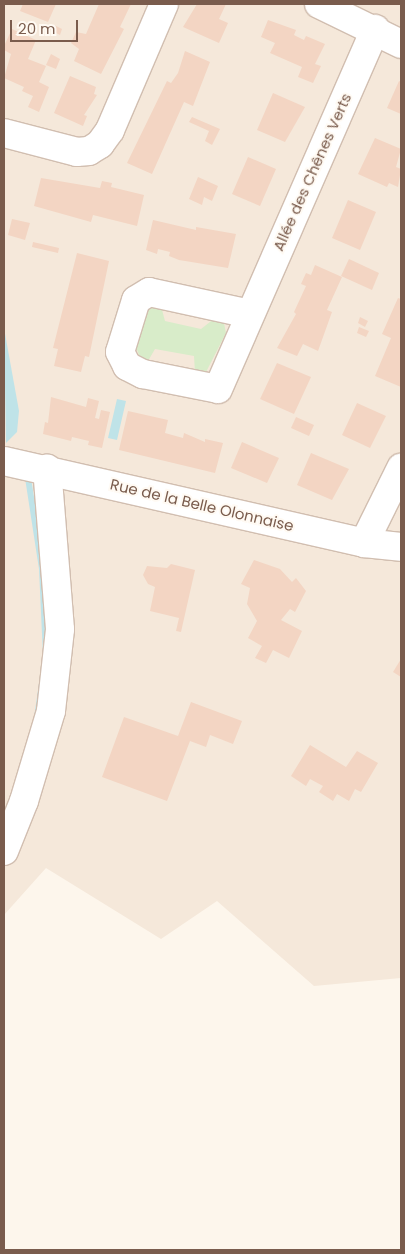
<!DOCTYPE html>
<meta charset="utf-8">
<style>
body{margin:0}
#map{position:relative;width:405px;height:1254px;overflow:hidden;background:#fdf6ec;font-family:Poppins,sans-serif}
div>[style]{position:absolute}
.residential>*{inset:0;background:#f5e8da}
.green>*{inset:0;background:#d8ecc9}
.water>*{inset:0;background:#bfe3e8}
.building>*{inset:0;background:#f3d5c3}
.roads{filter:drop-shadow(1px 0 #d1beb0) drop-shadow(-1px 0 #d1beb0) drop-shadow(0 1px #d1beb0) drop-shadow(0 -1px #d1beb0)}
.minor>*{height:28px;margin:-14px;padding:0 14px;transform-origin:14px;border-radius:14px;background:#fff}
.tertiary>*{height:28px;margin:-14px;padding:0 14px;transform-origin:14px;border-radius:14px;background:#fff}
span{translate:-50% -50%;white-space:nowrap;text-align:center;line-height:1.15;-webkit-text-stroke:4px #fffaf3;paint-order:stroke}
.street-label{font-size:15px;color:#7a5c4d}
.frame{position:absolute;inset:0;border:5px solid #7a5c4d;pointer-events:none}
.scale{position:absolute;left:10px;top:20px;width:68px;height:22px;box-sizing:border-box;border:2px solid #7a5c4d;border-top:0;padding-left:6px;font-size:15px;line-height:18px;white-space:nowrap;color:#7a5c4d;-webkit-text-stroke:4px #fffaf3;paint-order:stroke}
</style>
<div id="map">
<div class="residential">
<i style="clip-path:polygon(4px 4px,401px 4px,401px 978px,314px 986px,217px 901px,161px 939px,46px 868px,4px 915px)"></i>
</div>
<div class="green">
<i style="clip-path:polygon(161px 306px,165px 321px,201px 329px,215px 318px,224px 323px,226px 333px,205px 374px,195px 373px,194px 356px,155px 349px,148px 361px,139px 355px,136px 347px,143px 313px,150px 307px)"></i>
</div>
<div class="water">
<i style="clip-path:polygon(4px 328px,19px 411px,17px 432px,6px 443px)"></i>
<i style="clip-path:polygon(117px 399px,126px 401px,117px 440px,108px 438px)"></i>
<i style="clip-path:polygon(25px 478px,31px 478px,47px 579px,48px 647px,40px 719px,9px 801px,33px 724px,43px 656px,39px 569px)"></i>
</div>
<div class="building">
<i style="clip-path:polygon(23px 4px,56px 4px,48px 22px,20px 11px)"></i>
<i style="clip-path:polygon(99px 4px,131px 4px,120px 27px,124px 29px,101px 74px,74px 61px,79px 49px,71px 43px,76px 32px,86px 34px)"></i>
<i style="clip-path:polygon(197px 4px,226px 4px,219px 19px,228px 23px,219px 43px,183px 27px)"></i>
<i style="clip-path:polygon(268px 20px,296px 30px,294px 35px,304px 40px,306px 36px,325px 44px,315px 64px,321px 66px,313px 83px,298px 77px,302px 67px,270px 53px,275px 43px,261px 37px)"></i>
<i style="clip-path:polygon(52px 24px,62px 29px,60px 35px,50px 30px)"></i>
<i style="clip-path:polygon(12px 29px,36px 40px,28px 59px,46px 66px,39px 82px,49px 87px,39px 112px,28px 107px,33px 96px,22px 91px,24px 87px,4px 78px,11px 54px,4px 50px,4px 46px)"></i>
<i style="clip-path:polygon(185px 51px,210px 62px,193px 106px,184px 102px,152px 174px,127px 163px,167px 81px,171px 83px,178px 73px)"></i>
<i style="clip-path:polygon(51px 54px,60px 59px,56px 69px,46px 65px)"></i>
<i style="clip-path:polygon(70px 76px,96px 87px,94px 94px,97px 95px,84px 115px,87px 116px,83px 126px,54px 113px)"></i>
<i style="clip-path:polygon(399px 81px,401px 82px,401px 114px,387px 108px)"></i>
<i style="clip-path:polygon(273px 93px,305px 107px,285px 142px,257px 130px)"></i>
<i style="clip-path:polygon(192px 117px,220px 129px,212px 145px,205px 141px,209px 131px,189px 122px)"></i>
<i style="clip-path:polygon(375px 138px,401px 149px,396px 167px,401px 169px,398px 187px,389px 183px,387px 187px,358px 174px)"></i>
<i style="clip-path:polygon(248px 157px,276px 169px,260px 206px,232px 194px)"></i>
<i style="clip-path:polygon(198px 177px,218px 186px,212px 201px,204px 197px,202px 205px,189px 199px)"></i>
<i style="clip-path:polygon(41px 178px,100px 188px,102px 181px,112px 183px,111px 187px,144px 195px,137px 226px,93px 215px,91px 222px,34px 206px)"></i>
<i style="clip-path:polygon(348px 200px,376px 212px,360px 250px,332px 238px)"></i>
<i style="clip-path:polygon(12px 219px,30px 223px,25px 240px,8px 235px)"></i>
<i style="clip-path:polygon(153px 220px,196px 230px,196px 227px,236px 234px,228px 268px,179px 260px,169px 256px,170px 252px,158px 249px,157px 254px,146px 250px)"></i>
<i style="clip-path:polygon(33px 242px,59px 248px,58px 253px,32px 247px)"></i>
<i style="clip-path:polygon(77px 253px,109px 261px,89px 357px,85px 356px,81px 372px,54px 366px,58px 349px,53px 348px)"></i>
<i style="clip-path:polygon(349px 259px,379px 273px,372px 290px,341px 276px)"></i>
<i style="clip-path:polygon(315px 265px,342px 277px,327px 310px,332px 312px,318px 351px,303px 344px,297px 356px,277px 348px,296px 314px,294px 312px,306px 286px,301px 284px,306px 273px,311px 275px)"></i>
<i style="clip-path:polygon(398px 298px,401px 299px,401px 387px,375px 376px,391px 338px,382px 334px)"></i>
<i style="clip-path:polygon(360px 317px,368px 321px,365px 327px,358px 323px)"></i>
<i style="clip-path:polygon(359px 327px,369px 331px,366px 337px,357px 333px)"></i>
<i style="clip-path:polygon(277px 363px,311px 377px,294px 414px,260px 399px)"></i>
<i style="clip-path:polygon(51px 397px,86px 407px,88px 398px,99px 401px,95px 418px,99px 419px,101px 410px,110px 412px,102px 448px,88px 445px,89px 441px,72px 437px,71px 441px,43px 434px,45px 422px,48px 423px)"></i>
<i style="clip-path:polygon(357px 403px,386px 416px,370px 448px,342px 435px)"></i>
<i style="clip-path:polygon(128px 411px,168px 420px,165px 433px,183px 438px,184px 433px,205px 442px,205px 439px,223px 443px,215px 473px,119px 450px)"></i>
<i style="clip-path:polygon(296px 417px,314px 425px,309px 436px,291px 428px)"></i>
<i style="clip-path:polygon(242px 442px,279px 458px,267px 483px,231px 468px)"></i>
<i style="clip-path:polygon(311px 453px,349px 469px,332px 500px,297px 485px)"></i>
<i style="clip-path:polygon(254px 560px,280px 569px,292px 582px,296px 578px,306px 591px,295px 612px,290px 609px,281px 620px,302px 631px,289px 658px,273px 650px,266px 663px,255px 658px,262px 646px,248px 638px,257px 621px,247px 604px,250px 588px,241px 584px)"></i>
<i style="clip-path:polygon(171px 564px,195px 570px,181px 632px,176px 631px,179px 618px,150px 611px,155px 587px,148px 584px,143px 575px,147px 566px,167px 568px)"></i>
<i style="clip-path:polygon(401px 659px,401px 677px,393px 672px)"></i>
<i style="clip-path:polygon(191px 702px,242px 721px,233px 744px,210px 735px,206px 747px,190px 741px,167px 801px,102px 777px,124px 717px,178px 736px)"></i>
<i style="clip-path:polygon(310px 745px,346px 767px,357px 751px,378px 763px,361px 792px,355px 789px,349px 801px,337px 794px,333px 801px,319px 792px,323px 786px,310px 779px,306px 786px,291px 776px)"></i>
</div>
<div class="roads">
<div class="minor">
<i style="left:319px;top:4px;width:91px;rotate:26deg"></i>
<i style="left:4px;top:133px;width:75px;rotate:14.6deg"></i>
<i style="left:77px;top:152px;width:12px;rotate:-5deg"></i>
<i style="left:89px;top:151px;width:13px;rotate:-32deg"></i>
<i style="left:100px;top:144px;width:17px;rotate:-54deg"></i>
<i style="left:110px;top:130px;width:137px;rotate:-66.8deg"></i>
<i style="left:250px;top:314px;width:103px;rotate:-167.7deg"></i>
<i style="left:149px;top:292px;width:15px;rotate:148deg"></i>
<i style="left:136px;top:300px;width:54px;rotate:107.1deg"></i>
<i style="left:120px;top:352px;width:16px;rotate:63deg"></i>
<i style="left:127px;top:366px;width:18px;rotate:27deg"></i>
<i style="left:143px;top:374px;width:76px;rotate:11.3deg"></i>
<i style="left:218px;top:389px;width:393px;rotate:-66.4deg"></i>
<i style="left:364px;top:543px;width:84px;rotate:-63.7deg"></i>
<i style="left:4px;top:851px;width:54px;rotate:-68.2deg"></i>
<i style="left:24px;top:801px;width:94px;rotate:-73.3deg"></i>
<i style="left:51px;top:711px;width:82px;rotate:-83.7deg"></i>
<i style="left:60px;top:629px;width:161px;rotate:-94.6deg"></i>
</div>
<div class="tertiary">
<i style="left:4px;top:461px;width:369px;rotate:12.8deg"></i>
<i style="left:364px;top:543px;width:37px;rotate:6deg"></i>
</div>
</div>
<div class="street-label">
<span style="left:312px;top:172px;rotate:-66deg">Allée des Chênes Verts</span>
<span style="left:202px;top:505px;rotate:13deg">Rue de la Belle Olonnaise</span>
</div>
<div class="frame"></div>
<div class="scale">20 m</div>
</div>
